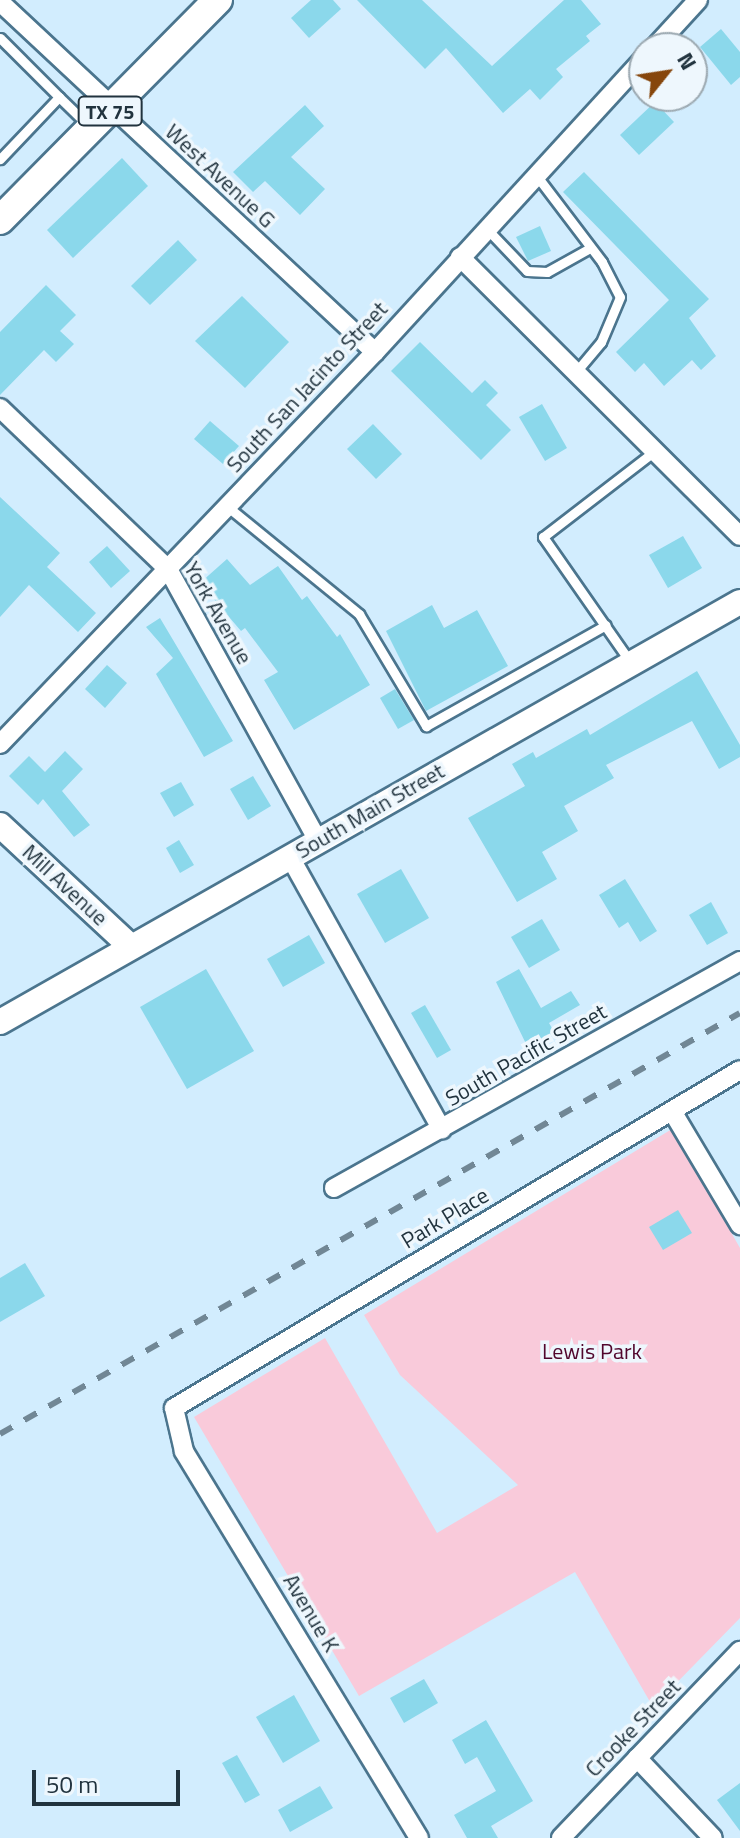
<!DOCTYPE html>
<style>
body{margin:0}
#map{position:relative;width:740px;height:1838px;overflow:hidden;background:#d2edfe;font-family:"Titillium Web",sans-serif}
div>[style]{position:absolute}
.green>*{inset:0;background:#f9cada}
.building>*{inset:0;background:#8bd8eb}
.roads{filter:drop-shadow(2px 0 #4b758e) drop-shadow(-2px 0 #4b758e) drop-shadow(0 2px #4b758e) drop-shadow(0 -2px #4b758e)}
.lane>*{height:9px;margin:-4.5px;padding:0 4.5px;transform-origin:4.5px;border-radius:4.5px;background:#fff}
.street>*{height:18px;margin:-9px;padding:0 9px;transform-origin:9px;border-radius:9px;background:#fff}
.secondary>*{height:24px;margin:-12px;padding:0 12px;transform-origin:12px;border-radius:12px;background:#fff}
.primary>*{height:28px;margin:-14px;padding:0 14px;transform-origin:14px;border-radius:14px;background:#fff}
.rail>*{height:6px;margin-top:-3px;transform-origin:0;background:repeating-linear-gradient(90deg,#718795 0 14px,transparent 0 28px)}
span{translate:-50% -50%;white-space:nowrap;text-align:center;line-height:1.15;-webkit-text-stroke:7px #eef7fd;paint-order:stroke}
.shield-label span{padding:2px 6px;background:#eef7fd;border:2px solid;border-radius:6px;-webkit-text-stroke-width:0}
.shield-label{font-size:20px;color:#21333e;font-weight:700}
.street-label{font-size:22px;color:#21333e}
.park-label{font-size:22px;color:#51062d}
.north{position:absolute;left:628px;top:32px;width:80px;height:80px;box-sizing:border-box;background:#eef7fd;border:2px solid #9ca9b1;border-radius:50%;rotate:60deg;font-size:22px;font-weight:700;line-height:32px;text-align:center;color:#21333e}
.north::after{content:'';display:block;margin:auto;width:28px;height:36px;background:#86460c;clip-path:polygon(50% 0,100% 100%,50% 72%,0 100%)}
.scale{position:absolute;left:32px;top:1770px;width:148px;height:36px;box-sizing:border-box;border:4px solid #21333e;border-top:0;padding-left:10px;font-size:24px;line-height:28px;white-space:nowrap;color:#21333e;-webkit-text-stroke:6px #eef7fd;paint-order:stroke}
</style>
<div id="map">
<div class="green">
<i style="clip-path:polygon(672px 1129px,740px 1248px,740px 1618px,653px 1707px,575px 1572px,359px 1696px,194px 1417px,325px 1338px,437px 1533px,518px 1485px,400px 1375px,364px 1315px)"></i>
</div>
<div class="building">
<i style="clip-path:polygon(311px 0,333px 0,341px 9px,309px 38px,291px 18px)"></i>
<i style="clip-path:polygon(357px 0,422px 0,492px 66px,564px 0,581px 0,601px 24px,586px 36px,590px 41px,556px 69px,563px 77px,540px 100px,530px 89px,503px 113px,446px 48px,425px 69px)"></i>
<i style="clip-path:polygon(721px 29px,740px 52px,740px 77px,731px 85px,700px 47px)"></i>
<i style="clip-path:polygon(655px 102px,674px 122px,639px 155px,620px 135px)"></i>
<i style="clip-path:polygon(305px 105px,324px 126px,291px 157px,325px 189px,300px 215px,265px 181px,253px 192px,233px 172px)"></i>
<i style="clip-path:polygon(122px 158px,148px 186px,73px 258px,47px 230px)"></i>
<i style="clip-path:polygon(584px 172px,709px 299px,689px 318px,716px 356px,701px 370px,692px 360px,664px 386px,644px 363px,635px 372px,616px 352px,669px 300px,563px 192px)"></i>
<i style="clip-path:polygon(540px 226px,551px 251px,528px 261px,516px 237px)"></i>
<i style="clip-path:polygon(178px 240px,197px 260px,150px 305px,131px 286px)"></i>
<i style="clip-path:polygon(46px 285px,76px 315px,60px 331px,74px 344px,56px 362px,44px 350px,0 395px,0 332px)"></i>
<i style="clip-path:polygon(242px 296px,289px 342px,245px 388px,195px 341px)"></i>
<i style="clip-path:polygon(420px 342px,472px 393px,485px 380px,498px 393px,486px 405px,511px 430px,481px 460px,391px 371px)"></i>
<i style="clip-path:polygon(542px 404px,567px 448px,545px 461px,519px 417px)"></i>
<i style="clip-path:polygon(210px 421px,239px 446px,223px 464px,194px 439px)"></i>
<i style="clip-path:polygon(373px 424px,402px 454px,376px 479px,347px 449px)"></i>
<i style="clip-path:polygon(0 497px,60px 553px,47px 567px,96px 613px,78px 632px,29px 585px,0 617px)"></i>
<i style="clip-path:polygon(683px 536px,702px 568px,668px 588px,649px 555px)"></i>
<i style="clip-path:polygon(107px 546px,130px 571px,111px 588px,89px 562px)"></i>
<i style="clip-path:polygon(227px 559px,250px 585px,278px 566px,302px 600px,307px 596px,337px 637px,340px 634px,370px 685px,294px 730px,264px 680px,278px 672px,245px 628px,241px 631px,200px 583px)"></i>
<i style="clip-path:polygon(432px 605px,444px 628px,477px 610px,508px 666px,426px 711px,386px 631px)"></i>
<i style="clip-path:polygon(160px 618px,233px 741px,204px 757px,156px 674px,173px 658px,146px 627px)"></i>
<i style="clip-path:polygon(107px 665px,127px 683px,105px 708px,85px 689px)"></i>
<i style="clip-path:polygon(697px 671px,740px 745px,740px 757px,719px 769px,692px 721px,606px 765px,614px 778px,564px 806px,578px 831px,542px 852px,557px 879px,517px 902px,468px 818px,525px 786px,512px 764px,533px 752px,536px 758px,587px 729px,590px 735px)"></i>
<i style="clip-path:polygon(395px 689px,414px 720px,398px 729px,380px 698px)"></i>
<i style="clip-path:polygon(65px 751px,83px 769px,62px 791px,90px 825px,74px 837px,43px 799px,38px 805px,9px 776px,29px 756px,45px 772px)"></i>
<i style="clip-path:polygon(253px 776px,271px 806px,248px 820px,230px 789px)"></i>
<i style="clip-path:polygon(181px 782px,194px 805px,174px 817px,160px 793px)"></i>
<i style="clip-path:polygon(179px 840px,194px 865px,180px 873px,166px 848px)"></i>
<i style="clip-path:polygon(401px 869px,429px 918px,385px 943px,357px 894px)"></i>
<i style="clip-path:polygon(625px 879px,657px 931px,640px 942px,628px 922px,619px 928px,599px 895px)"></i>
<i style="clip-path:polygon(711px 902px,728px 933px,707px 945px,689px 915px)"></i>
<i style="clip-path:polygon(542px 919px,560px 950px,529px 968px,511px 937px)"></i>
<i style="clip-path:polygon(309px 935px,325px 963px,283px 987px,267px 959px)"></i>
<i style="clip-path:polygon(206px 969px,254px 1051px,187px 1089px,140px 1007px)"></i>
<i style="clip-path:polygon(519px 969px,541px 1008px,571px 991px,580px 1005px,549px 1023px,556px 1035px,529px 1050px,496px 982px)"></i>
<i style="clip-path:polygon(425px 1005px,451px 1050px,437px 1058px,411px 1013px)"></i>
<i style="clip-path:polygon(678px 1210px,692px 1233px,663px 1250px,649px 1227px)"></i>
<i style="clip-path:polygon(25px 1263px,45px 1296px,0 1322px,0 1278px)"></i>
<i style="clip-path:polygon(424px 1679px,438px 1703px,404px 1723px,390px 1698px)"></i>
<i style="clip-path:polygon(294px 1695px,320px 1741px,283px 1763px,256px 1717px)"></i>
<i style="clip-path:polygon(486px 1720px,533px 1801px,491px 1826px,498px 1838px,467px 1838px,454px 1815px,496px 1791px,477px 1757px,465px 1764px,452px 1740px)"></i>
<i style="clip-path:polygon(237px 1755px,260px 1795px,245px 1803px,222px 1763px)"></i>
<i style="clip-path:polygon(740px 1783px,740px 1831px,717px 1800px)"></i>
<i style="clip-path:polygon(320px 1786px,333px 1808px,290px 1832px,278px 1810px)"></i>
</div>
<div class="roads">
<div class="lane">
<i style="left:0;top:38px;width:83px;rotate:45deg"></i>
<i style="left:59px;top:97px;width:86px;rotate:133.6deg"></i>
<i style="left:59px;top:97px;width:43px;rotate:44.1deg"></i>
<i style="left:536px;top:175px;width:109px;rotate:52.8deg"></i>
<i style="left:602px;top:262px;width:39px;rotate:63deg"></i>
<i style="left:620px;top:297px;width:49px;rotate:112.9deg"></i>
<i style="left:601px;top:342px;width:38px;rotate:130deg"></i>
<i style="left:486px;top:228px;width:59px;rotate:46.4deg"></i>
<i style="left:527px;top:271px;width:20px;rotate:3deg"></i>
<i style="left:547px;top:272px;width:49px;rotate:-29.2deg"></i>
<i style="left:228px;top:507px;width:169px;rotate:39.2deg"></i>
<i style="left:359px;top:614px;width:131px;rotate:59.1deg"></i>
<i style="left:426px;top:726px;width:206px;rotate:-29.3deg"></i>
<i style="left:631px;top:663px;width:154px;rotate:-124.9deg"></i>
<i style="left:543px;top:537px;width:143px;rotate:-37.6deg"></i>
</div>
<div class="street">
<i style="left:0;top:2px;width:513px;rotate:43.03deg"></i>
<i style="left:654px;top:48px;width:65px;rotate:-47.5deg"></i>
<i style="left:460px;top:257px;width:395px;rotate:44.9deg"></i>
<i style="left:0;top:408px;width:233px;rotate:43.8deg"></i>
<i style="left:168px;top:569px;width:311px;rotate:61.1deg"></i>
<i style="left:0;top:744px;width:542px;rotate:-46.27deg"></i>
<i style="left:375px;top:352px;width:398px;rotate:-47.5deg"></i>
<i style="left:290px;top:857px;width:312px;rotate:60.9deg"></i>
<i style="left:672px;top:1111px;width:133px;rotate:59.2deg"></i>
<i style="left:334px;top:1188px;width:465px;rotate:-29.2deg"></i>
<i style="left:637px;top:1758px;width:110px;rotate:46.5deg"></i>
<i style="left:419px;top:1838px;width:453px;rotate:-121.3deg"></i>
<i style="left:184px;top:1451px;width:44px;rotate:-103.1deg"></i>
<i style="left:174px;top:1408px;width:659px;rotate:-30.84deg"></i>
<i style="left:561px;top:1838px;width:259px;rotate:-46.3deg"></i>
</div>
<div class="secondary">
<i style="left:0;top:825px;width:178px;rotate:42.9deg"></i>
<i style="left:0;top:1022px;width:851px;rotate:-29.58deg"></i>
</div>
<div class="primary">
<i style="left:0;top:220px;width:310px;rotate:-45.3deg"></i>
</div>
</div>
<div class="rail">
<i style="left:0;top:1434px;width:851px;rotate:-29.64deg"></i>
</div>
<div class="shield-label">
<span style="left:110px;top:111px">TX 75</span>
</div>
<div class="street-label">
<span style="left:220px;top:176px;rotate:43deg">West Avenue G</span>
<span style="left:307px;top:387px;rotate:-47deg">South San Jacinto Street</span>
<span style="left:218px;top:613px;rotate:60deg">York Avenue</span>
<span style="left:370px;top:811px;rotate:-30deg">South Main Street</span>
<span style="left:65px;top:885px;rotate:43deg">Mill Avenue</span>
<span style="left:526px;top:1055px;rotate:-30deg">South Pacific Street</span>
<span style="left:445px;top:1218px;rotate:-31deg">Park Place</span>
<span style="left:311px;top:1613px;rotate:59deg">Avenue K</span>
<span style="left:633px;top:1728px;rotate:-46deg">Crooke Street</span>
</div>
<div class="park-label">
<span style="left:592px;top:1352px">Lewis Park</span>
</div>
<div class="north">N</div>
<div class="scale">50 m</div>
</div>
